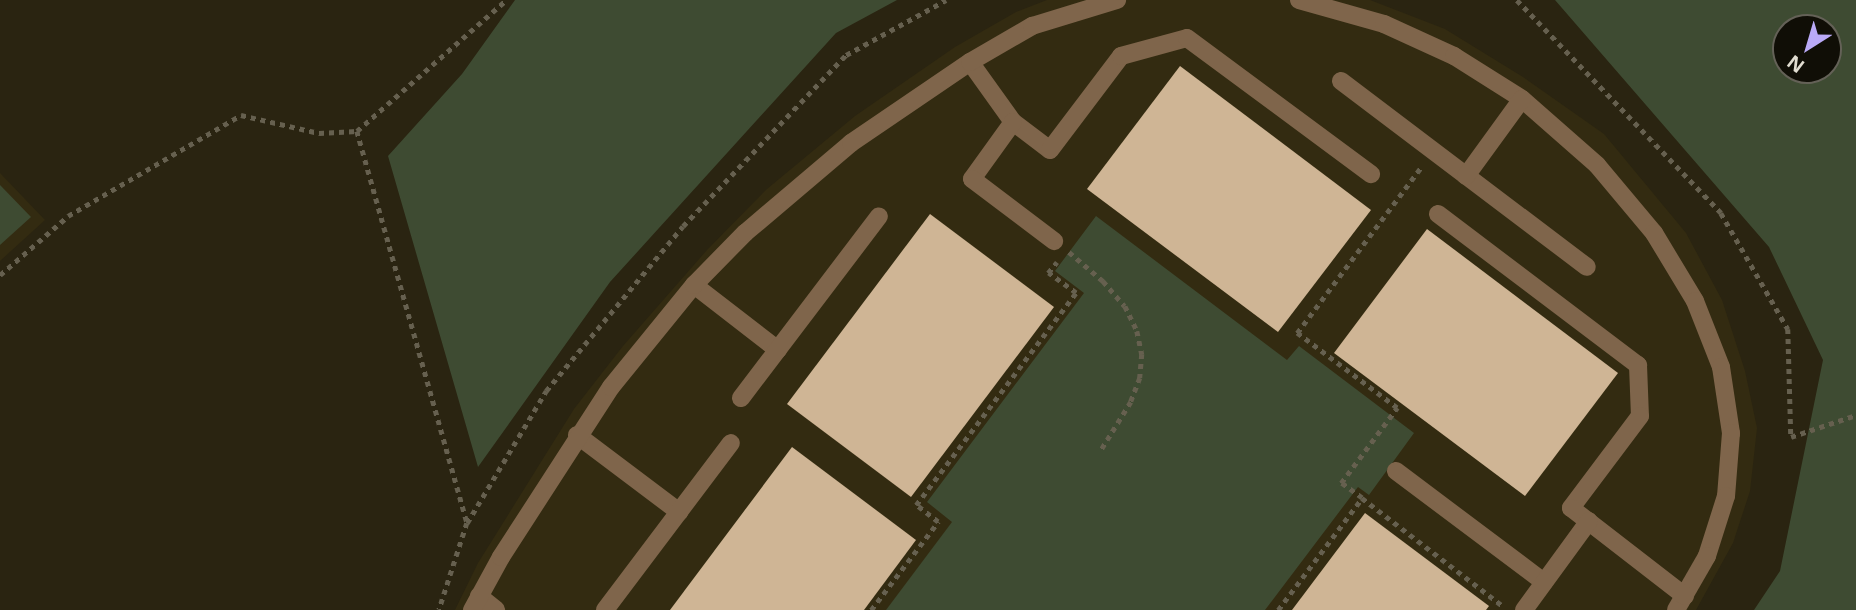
<!DOCTYPE html>
<style>
body{margin:0}
#map{position:relative;width:1856px;height:610px;overflow:hidden;background:#2a2411;font-family:"Open Sans",sans-serif}
div>[style]{position:absolute}
.built>*{inset:0;background:#332b11}
.green>*{inset:0;background:#3e4b32}
.building>*{inset:0;background:#cfb595}
.path>*{height:4.5px;margin-top:-2.25px;transform-origin:0;background:repeating-linear-gradient(90deg,#66604f 0 5px,transparent 0 10px)}
.minor>*{height:18px;margin:-9px;padding:0 9px;transform-origin:9px;border-radius:9px;background:#7f654b}
span{translate:-50% -50%;white-space:nowrap;text-align:center;line-height:1.15;-webkit-text-stroke:7px #100e06;paint-order:stroke}
.north{position:absolute;left:1772px;top:14px;width:70px;height:70px;box-sizing:border-box;background:#100e06;border:2px solid #646157;border-radius:50%;rotate:217deg;font-size:19px;font-weight:700;line-height:28px;text-align:center;color:#e1ddd1}
.north::after{content:'';display:block;margin:auto;width:24px;height:32px;background:#baaaf7;clip-path:polygon(50% 0,100% 100%,50% 72%,0 100%)}
</style>
<div id="map">
<div class="built">
<i style="clip-path:polygon(1047px 0,1370px 0,1445px 29px,1523px 77px,1604px 134px,1686px 233px,1722px 300px,1745px 371px,1757px 428px,1750px 491px,1733px 543px,1696px 610px,455px 610px,478px 563px,574px 409px,623px 346px,707px 250px,767px 189px,855px 116px,955px 47px,1016px 12px)"></i>
<i style="clip-path:polygon(0 173px,45px 220px,0 261px)"></i>
</div>
<div class="green">
<i style="clip-path:polygon(515px 0,897px 0,836px 33px,610px 282px,478px 467px,388px 156px,462px 74px)"></i>
<i style="clip-path:polygon(evenodd,1555px 0,1856px 0,1856px 610px,1754px 610px,1780px 571px,1823px 360px,1769px 247px,1555px 0,1786px 28px,1828px 28px,1828px 70px,1786px 70px,1786px 28px)"></i>
<i style="clip-path:polygon(0 185px,31px 217px,0 245px)"></i>
<i style="clip-path:polygon(1096px 216px,1287px 360px,1299px 346px,1414px 433px,1369px 495px,1358px 487px,1265px 610px,886px 610px,952px 522px,927px 502px,1084px 293px,1055px 271px)"></i>
</div>
<div class="building">
<i style="clip-path:polygon(1180px 66px,1371px 210px,1278px 332px,1087px 189px)"></i>
<i style="clip-path:polygon(930px 214px,1054px 307px,911px 497px,787px 404px)"></i>
<i style="clip-path:polygon(1427px 229px,1618px 373px,1525px 496px,1334px 353px)"></i>
<i style="clip-path:polygon(792px 447px,916px 540px,864px 610px,670px 610px)"></i>
<i style="clip-path:polygon(1365px 513px,1489px 606px,1486px 610px,1292px 610px)"></i>
</div>
<div class="path">
<i style="left:1517px;top:0;width:295px;rotate:46.2deg"></i>
<i style="left:1721px;top:213px;width:134px;rotate:60deg"></i>
<i style="left:1788px;top:329px;width:108px;rotate:88.4deg"></i>
<i style="left:1791px;top:437px;width:69px;rotate:-18.7deg"></i>
<i style="left:357px;top:131px;width:407px;rotate:74.3deg"></i>
<i style="left:467px;top:523px;width:91px;rotate:107.8deg"></i>
<i style="left:1069px;top:252px;width:45px;rotate:40.5deg"></i>
<i style="left:1103px;top:281px;width:33px;rotate:49deg"></i>
<i style="left:1125px;top:306px;width:28px;rotate:64deg"></i>
<i style="left:1137px;top:331px;width:24px;rotate:78deg"></i>
<i style="left:1142px;top:354px;width:24px;rotate:95deg"></i>
<i style="left:1140px;top:378px;width:26px;rotate:111deg"></i>
<i style="left:1131px;top:402px;width:59px;rotate:121.8deg"></i>
<i style="left:0;top:275px;width:90px;rotate:-40.9deg"></i>
<i style="left:68px;top:216px;width:200px;rotate:-30.3deg"></i>
<i style="left:241px;top:115px;width:80px;rotate:13deg"></i>
<i style="left:319px;top:133px;width:38px;rotate:-3deg"></i>
<i style="left:357px;top:131px;width:198px;rotate:-41.3deg"></i>
<i style="left:1362px;top:498px;width:26px;rotate:-144deg"></i>
<i style="left:1341px;top:483px;width:94px;rotate:-53.3deg"></i>
<i style="left:1397px;top:408px;width:125px;rotate:-143.1deg"></i>
<i style="left:1297px;top:333px;width:207px;rotate:-53.2deg"></i>
<i style="left:467px;top:523px;width:154px;rotate:-59.1deg"></i>
<i style="left:546px;top:391px;width:214px;rotate:-50.3deg"></i>
<i style="left:683px;top:226px;width:236px;rotate:-46.4deg"></i>
<i style="left:846px;top:55px;width:114px;rotate:-28.8deg"></i>
<i style="left:871px;top:610px;width:111px;rotate:-52.7deg"></i>
<i style="left:938px;top:522px;width:28px;rotate:-142deg"></i>
<i style="left:916px;top:505px;width:266px;rotate:-53deg"></i>
<i style="left:1076px;top:293px;width:34px;rotate:-144deg"></i>
<i style="left:1048px;top:273px;width:14px;rotate:-51deg"></i>
<i style="left:1278px;top:610px;width:140px;rotate:-53.1deg"></i>
<i style="left:1362px;top:498px;width:178px;rotate:37.5deg"></i>
</div>
<div class="minor">
<i style="left:1299px;top:0;width:88px;rotate:15.8deg"></i>
<i style="left:1384px;top:24px;width:77px;rotate:24.6deg"></i>
<i style="left:1454px;top:56px;width:80px;rotate:32.3deg"></i>
<i style="left:1522px;top:99px;width:100px;rotate:41.3deg"></i>
<i style="left:1597px;top:165px;width:89px;rotate:50deg"></i>
<i style="left:1654px;top:233px;width:79px;rotate:58.9deg"></i>
<i style="left:1695px;top:301px;width:71px;rotate:68.5deg"></i>
<i style="left:1721px;top:367px;width:67px;rotate:81.4deg"></i>
<i style="left:1731px;top:433px;width:63px;rotate:94.5deg"></i>
<i style="left:1726px;top:496px;width:63px;rotate:107.6deg"></i>
<i style="left:1707px;top:556px;width:62px;rotate:119.9deg"></i>
<i style="left:970px;top:62px;width:74px;rotate:54.4deg"></i>
<i style="left:1013px;top:122px;width:46px;rotate:37.1deg"></i>
<i style="left:1050px;top:150px;width:118px;rotate:-52.9deg"></i>
<i style="left:1121px;top:56px;width:68px;rotate:-15.3deg"></i>
<i style="left:1187px;top:38px;width:229px;rotate:36.5deg"></i>
<i style="left:1341px;top:81px;width:308px;rotate:37.1deg"></i>
<i style="left:1013px;top:122px;width:70px;rotate:125.7deg"></i>
<i style="left:972px;top:179px;width:103px;rotate:37.1deg"></i>
<i style="left:1466px;top:176px;width:95px;rotate:-54deg"></i>
<i style="left:1438px;top:214px;width:251px;rotate:37.1deg"></i>
<i style="left:1638px;top:365px;width:51px;rotate:87.8deg"></i>
<i style="left:1640px;top:416px;width:115px;rotate:126.9deg"></i>
<i style="left:1571px;top:508px;width:144px;rotate:37.7deg"></i>
<i style="left:694px;top:285px;width:106px;rotate:37.7deg"></i>
<i style="left:741px;top:398px;width:228px;rotate:-52.8deg"></i>
<i style="left:577px;top:435px;width:128px;rotate:37deg"></i>
<i style="left:1396px;top:471px;width:185px;rotate:36.9deg"></i>
<i style="left:479px;top:596px;width:22px;rotate:39deg"></i>
<i style="left:472px;top:610px;width:60px;rotate:-61.3deg"></i>
<i style="left:501px;top:557px;width:202px;rotate:-57.1deg"></i>
<i style="left:611px;top:387px;width:132px;rotate:-50.9deg"></i>
<i style="left:694px;top:285px;width:73px;rotate:-45.6deg"></i>
<i style="left:745px;top:233px;width:139px;rotate:-40.3deg"></i>
<i style="left:851px;top:143px;width:144px;rotate:-34.2deg"></i>
<i style="left:970px;top:62px;width:72px;rotate:-30.1deg"></i>
<i style="left:1032px;top:26px;width:89px;rotate:-17deg"></i>
<i style="left:605px;top:610px;width:209px;rotate:-53deg"></i>
<i style="left:1524px;top:610px;width:110px;rotate:-53.9deg"></i>
</div>
<div class="north">N</div>
</div>
